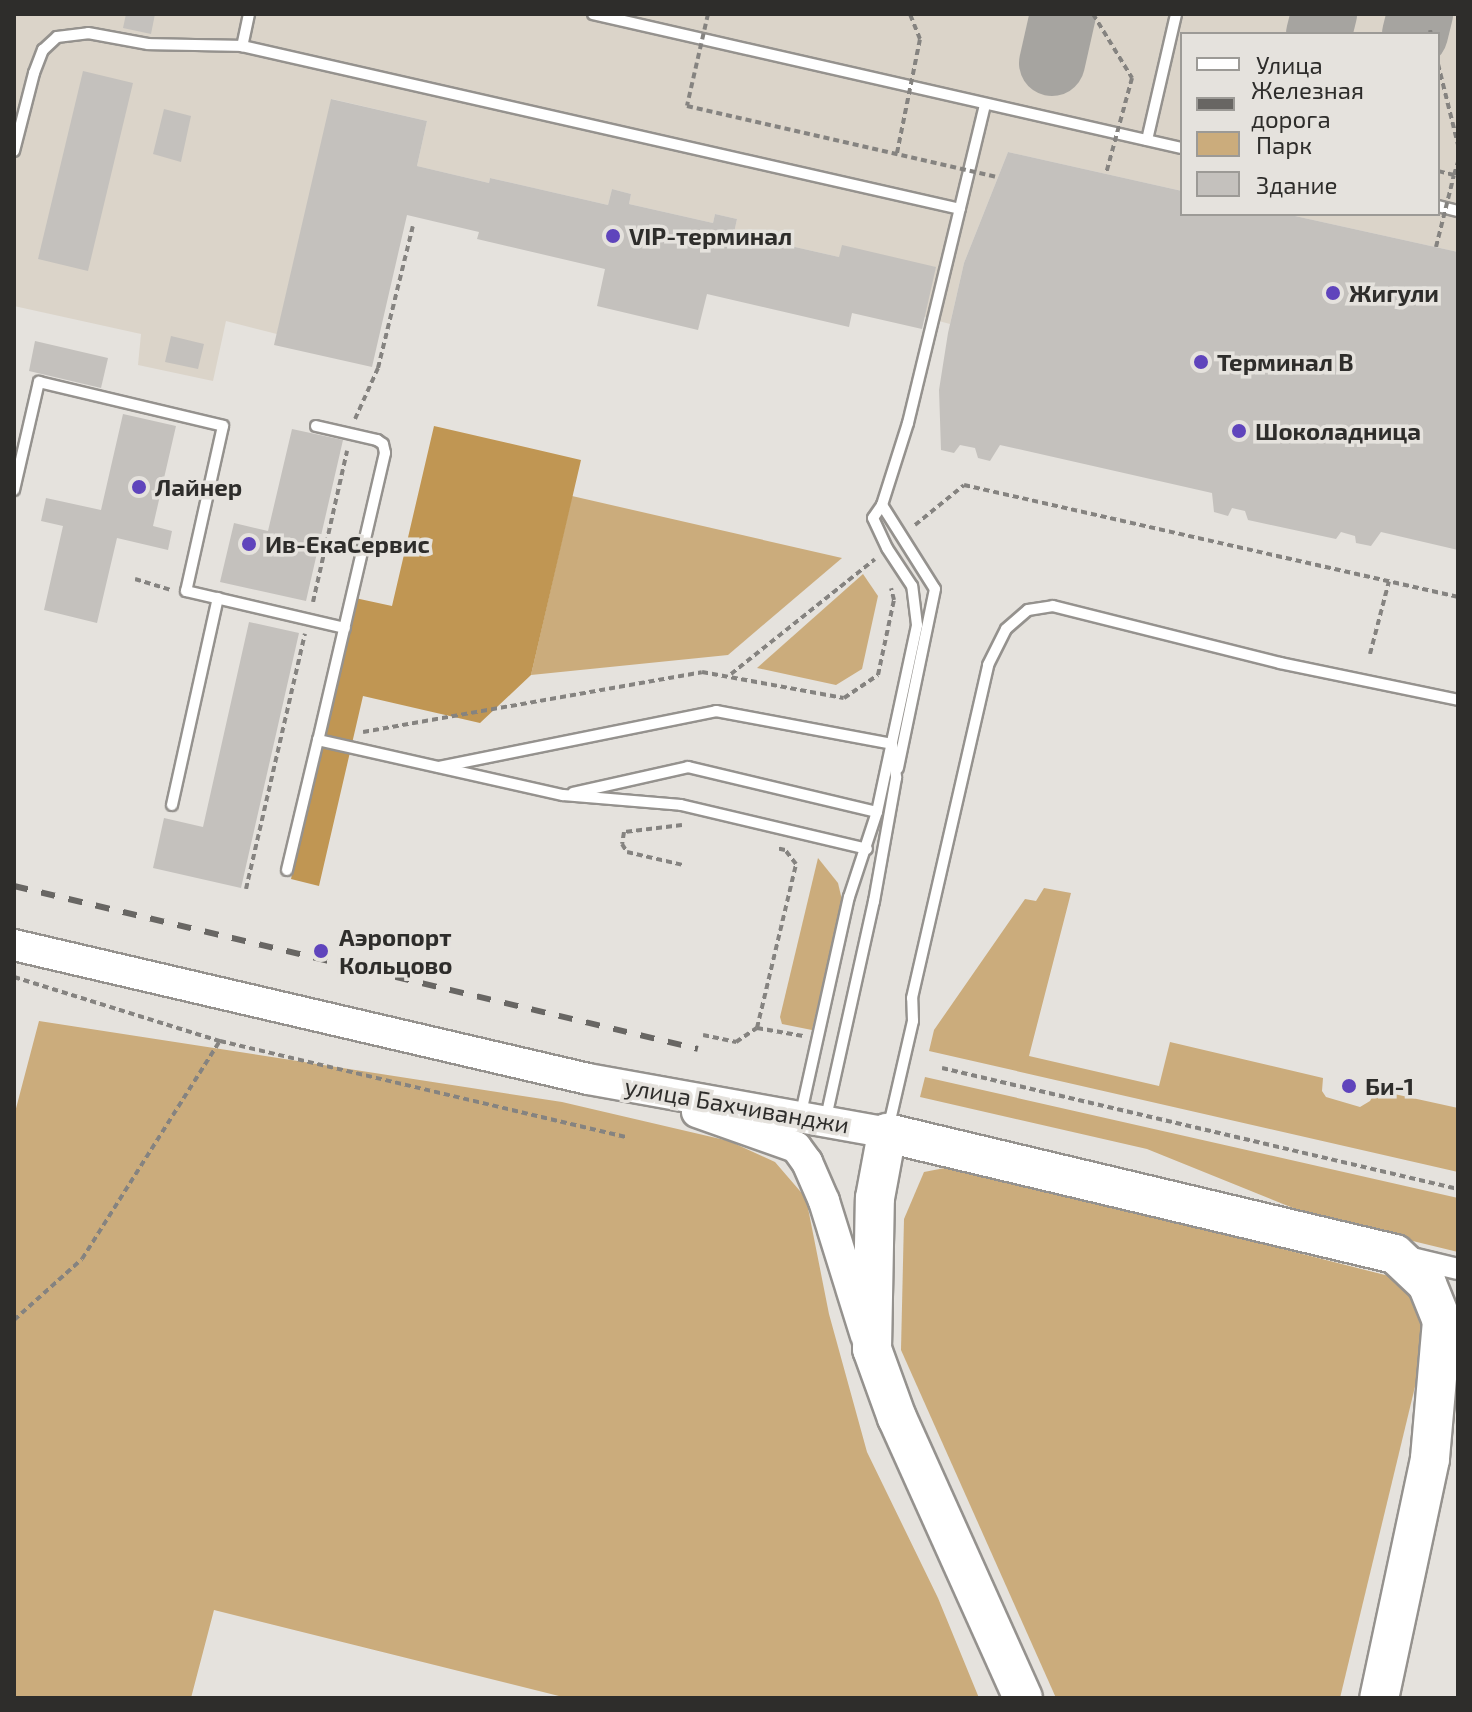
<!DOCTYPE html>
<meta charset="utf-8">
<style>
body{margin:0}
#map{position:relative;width:1472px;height:1712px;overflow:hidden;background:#e5e2dd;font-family:"Exo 2",sans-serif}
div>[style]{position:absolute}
.built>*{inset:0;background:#dbd4c9}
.green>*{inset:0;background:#cbac7c}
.forest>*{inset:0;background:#c09653}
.taxiway>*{height:66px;margin:-33px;padding:0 33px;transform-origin:33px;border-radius:33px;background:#a6a4a0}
.building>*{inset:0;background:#c4c1bd}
.path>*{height:4px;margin-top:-2px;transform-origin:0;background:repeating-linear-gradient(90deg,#858380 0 6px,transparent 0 10px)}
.roads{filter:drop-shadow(2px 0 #95928e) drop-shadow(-2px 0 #95928e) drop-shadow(0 2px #95928e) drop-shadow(0 -2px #95928e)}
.lane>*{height:10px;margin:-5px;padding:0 5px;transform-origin:5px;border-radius:5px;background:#fff}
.street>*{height:20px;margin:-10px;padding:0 10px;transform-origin:10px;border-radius:10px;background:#fff}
.secondary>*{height:30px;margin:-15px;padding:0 15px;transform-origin:15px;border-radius:15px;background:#fff}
.highway>*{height:38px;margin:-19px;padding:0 19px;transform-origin:19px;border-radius:19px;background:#fff}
.rail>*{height:6px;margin-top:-3px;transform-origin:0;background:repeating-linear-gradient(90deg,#686663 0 14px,transparent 0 28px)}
.path-bridge>*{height:4px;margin-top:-2px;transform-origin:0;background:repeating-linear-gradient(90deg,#858380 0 6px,transparent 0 10px)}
.dots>*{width:22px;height:22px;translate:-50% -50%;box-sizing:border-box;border:4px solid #e5e2dd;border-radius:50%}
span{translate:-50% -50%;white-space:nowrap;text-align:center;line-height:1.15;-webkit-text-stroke:7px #e5e2dd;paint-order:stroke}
.poi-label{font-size:24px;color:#2e2d2b;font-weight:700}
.left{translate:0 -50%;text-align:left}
.street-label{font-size:24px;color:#2e2d2b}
.frame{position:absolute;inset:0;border:16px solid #2e2d2b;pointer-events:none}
.legend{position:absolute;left:1180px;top:32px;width:260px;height:184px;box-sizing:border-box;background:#e5e2dd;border:2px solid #9c9a96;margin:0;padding:10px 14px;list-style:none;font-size:24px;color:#2e2d2b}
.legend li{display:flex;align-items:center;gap:16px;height:40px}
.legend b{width:40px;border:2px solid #9c9a96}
</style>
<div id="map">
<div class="built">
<i style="clip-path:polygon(14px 14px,1458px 14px,1458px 252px,1286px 214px,1438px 214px,1438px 34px,1182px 34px,1182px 191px,1008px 152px,964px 263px,950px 324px,924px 317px,935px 267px,839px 257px,734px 233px,737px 219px,715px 214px,713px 223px,629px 204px,631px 194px,612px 189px,608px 205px,490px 178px,489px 183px,417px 166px,427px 121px,332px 99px,277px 334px,226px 321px,213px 381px,138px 365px,141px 334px,14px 306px)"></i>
</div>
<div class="green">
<i style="clip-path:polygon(572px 496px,842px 558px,728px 655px,531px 675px)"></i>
<i style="clip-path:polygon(863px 574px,878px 596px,862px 669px,836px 685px,757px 668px)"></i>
<i style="clip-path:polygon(818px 858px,838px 883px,842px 900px,812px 1030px,782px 1024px,780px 1017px)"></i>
<i style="clip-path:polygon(1044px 888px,1071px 893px,1029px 1056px,1159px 1086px,1170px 1042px,1323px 1078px,1322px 1091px,1326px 1097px,1360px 1107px,1370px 1101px,1376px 1090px,1458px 1108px,1458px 1172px,929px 1051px,934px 1030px,1025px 899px,1036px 901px)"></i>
<i style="clip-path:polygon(39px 1021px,562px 1102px,729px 1141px,775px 1162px,806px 1198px,829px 1314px,867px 1452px,938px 1598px,979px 1698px,567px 1698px,214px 1610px,191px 1698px,14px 1698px,14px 1116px)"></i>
<i style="clip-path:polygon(925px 1077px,1458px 1198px,1458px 1252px,1318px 1218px,1147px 1149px,920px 1097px)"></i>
<i style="clip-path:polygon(955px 1166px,1389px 1276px,1410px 1292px,1423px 1312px,1426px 1341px,1340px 1698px,1056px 1698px,901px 1350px,904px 1219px,924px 1172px)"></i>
</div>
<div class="forest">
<i style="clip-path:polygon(434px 426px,581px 460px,531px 675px,480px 723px,363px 696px,319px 886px,291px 879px,355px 598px,392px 606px)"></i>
</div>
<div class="taxiway">
<i style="left:1319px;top:34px;width:21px;rotate:-76deg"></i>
<i style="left:1415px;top:34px;width:21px;rotate:-76deg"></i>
<i style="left:1052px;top:63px;width:50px;rotate:-77.3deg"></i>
</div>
<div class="building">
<i style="clip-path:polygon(126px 14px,155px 14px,151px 34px,123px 28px)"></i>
<i style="clip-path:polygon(83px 71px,133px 83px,88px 271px,38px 259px)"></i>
<i style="clip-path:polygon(331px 99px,427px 121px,417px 166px,489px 183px,490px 178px,608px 205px,612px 189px,631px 194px,629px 204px,713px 223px,715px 214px,737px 219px,734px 233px,839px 257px,842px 245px,936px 267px,922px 329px,852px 313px,849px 327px,707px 294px,698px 330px,597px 306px,605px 269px,477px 239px,479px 232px,407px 215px,372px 367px,274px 345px)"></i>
<i style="clip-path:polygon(164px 109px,191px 116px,181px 162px,153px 154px)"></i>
<i style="clip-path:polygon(1008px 152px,1182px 191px,1182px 214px,1286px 214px,1458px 252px,1458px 550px,1381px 532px,1371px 546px,1356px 543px,1355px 536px,1341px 532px,1336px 539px,1248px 520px,1245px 511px,1232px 508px,1228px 516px,1214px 512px,1212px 493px,1000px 445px,990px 461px,978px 458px,975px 448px,960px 445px,954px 453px,941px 450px,939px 390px,948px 333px,964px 263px)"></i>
<i style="clip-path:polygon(171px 336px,204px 344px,198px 369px,165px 362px)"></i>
<i style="clip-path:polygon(35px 341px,108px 358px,101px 388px,29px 371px)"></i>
<i style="clip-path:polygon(123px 414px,176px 426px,153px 526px,172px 531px,168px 550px,117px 538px,97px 623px,44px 610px,63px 526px,41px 521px,46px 498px,101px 510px)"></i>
<i style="clip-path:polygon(292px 429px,343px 440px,306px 601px,220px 582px,234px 523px,268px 531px)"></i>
<i style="clip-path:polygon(249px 622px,299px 633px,241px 888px,153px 868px,164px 818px,203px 827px)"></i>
</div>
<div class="path">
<i style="left:1430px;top:30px;width:4px;rotate:76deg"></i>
<i style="left:1438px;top:64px;width:83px;rotate:76.1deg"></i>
<i style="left:1454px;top:175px;width:14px;rotate:-73deg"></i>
<i style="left:355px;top:419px;width:56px;rotate:-65.7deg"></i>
<i style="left:378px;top:368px;width:146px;rotate:-76.2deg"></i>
<i style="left:915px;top:525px;width:63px;rotate:-39.2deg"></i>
<i style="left:964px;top:485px;width:507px;rotate:12.77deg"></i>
<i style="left:135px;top:579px;width:38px;rotate:17deg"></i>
<i style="left:313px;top:602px;width:155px;rotate:-77.3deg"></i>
<i style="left:1370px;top:654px;width:75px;rotate:-75.4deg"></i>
<i style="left:731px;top:674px;width:184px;rotate:-38.6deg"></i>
<i style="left:363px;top:732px;width:344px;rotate:-10deg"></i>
<i style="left:702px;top:672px;width:144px;rotate:10.4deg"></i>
<i style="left:844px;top:698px;width:41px;rotate:-34.1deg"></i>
<i style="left:878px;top:675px;width:77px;rotate:-78deg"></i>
<i style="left:894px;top:600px;width:12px;rotate:-104deg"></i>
<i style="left:682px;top:825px;width:58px;rotate:173.1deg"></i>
<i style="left:624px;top:832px;width:12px;rotate:99deg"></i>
<i style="left:622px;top:844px;width:9px;rotate:58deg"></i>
<i style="left:627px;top:852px;width:57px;rotate:13.1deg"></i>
<i style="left:246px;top:889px;width:262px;rotate:-77deg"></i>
<i style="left:14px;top:977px;width:216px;rotate:17.3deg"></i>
<i style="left:757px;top:1028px;width:169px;rotate:-76.6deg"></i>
<i style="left:796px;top:864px;width:18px;rotate:-128deg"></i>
<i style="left:785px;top:850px;width:9px;rotate:-167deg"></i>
<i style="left:703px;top:1035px;width:34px;rotate:12deg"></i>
<i style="left:736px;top:1042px;width:25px;rotate:-34deg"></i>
<i style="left:757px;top:1028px;width:47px;rotate:9.9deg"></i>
<i style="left:942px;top:1068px;width:530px;rotate:13.2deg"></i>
<i style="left:14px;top:1320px;width:91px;rotate:-41.9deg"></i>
<i style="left:82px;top:1259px;width:258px;rotate:-57.7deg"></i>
<i style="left:220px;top:1041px;width:417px;rotate:13.3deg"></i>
</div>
<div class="roads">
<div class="lane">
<i style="left:249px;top:14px;width:33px;rotate:102deg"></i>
<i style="left:242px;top:46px;width:736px;rotate:12.79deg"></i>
<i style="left:593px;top:14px;width:604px;rotate:12.82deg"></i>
<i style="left:1147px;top:140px;width:129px;rotate:-77deg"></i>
<i style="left:14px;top:151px;width:81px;rotate:-75.6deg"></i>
<i style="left:34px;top:73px;width:25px;rotate:-69deg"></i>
<i style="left:43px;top:50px;width:19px;rotate:-43deg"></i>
<i style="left:57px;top:37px;width:31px;rotate:-7deg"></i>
<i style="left:88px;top:33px;width:61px;rotate:10.4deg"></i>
<i style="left:148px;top:44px;width:94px;rotate:1.2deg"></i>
<i style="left:1438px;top:206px;width:21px;rotate:14deg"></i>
<i style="left:316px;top:426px;width:63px;rotate:12.9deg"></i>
<i style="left:377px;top:440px;width:7px;rotate:34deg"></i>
<i style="left:383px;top:444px;width:9px;rotate:77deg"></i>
<i style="left:385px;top:453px;width:295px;rotate:103.1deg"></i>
<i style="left:14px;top:490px;width:111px;rotate:-77deg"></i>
<i style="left:39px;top:382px;width:189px;rotate:13.4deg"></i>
<i style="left:223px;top:426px;width:169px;rotate:102.6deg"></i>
<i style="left:186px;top:591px;width:163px;rotate:13.1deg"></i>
<i style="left:882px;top:505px;width:99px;rotate:57.8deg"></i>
<i style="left:935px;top:589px;width:183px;rotate:101.7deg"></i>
<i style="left:439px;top:767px;width:283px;rotate:-11.4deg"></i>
<i style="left:716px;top:711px;width:179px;rotate:10.6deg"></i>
<i style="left:892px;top:744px;width:34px;rotate:83deg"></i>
<i style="left:896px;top:778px;width:125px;rotate:100.1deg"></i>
<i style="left:874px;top:901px;width:222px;rotate:102.5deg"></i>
<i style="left:573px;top:793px;width:118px;rotate:-12.7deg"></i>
<i style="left:688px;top:767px;width:194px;rotate:13.4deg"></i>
<i style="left:172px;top:805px;width:212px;rotate:-77.5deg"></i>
<i style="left:287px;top:870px;width:134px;rotate:-76.6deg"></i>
<i style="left:318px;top:740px;width:251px;rotate:12.7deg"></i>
<i style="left:563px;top:795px;width:118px;rotate:4.8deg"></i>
<i style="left:681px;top:805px;width:191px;rotate:13.3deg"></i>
<i style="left:801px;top:1113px;width:221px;rotate:-77.5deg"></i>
<i style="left:849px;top:897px;width:89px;rotate:-71.8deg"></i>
<i style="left:877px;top:812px;width:191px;rotate:-77.9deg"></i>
<i style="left:917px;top:625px;width:39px;rotate:-97deg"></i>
<i style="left:912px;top:586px;width:45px;rotate:-123.3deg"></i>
<i style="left:887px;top:548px;width:33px;rotate:-115deg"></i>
<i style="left:873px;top:518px;width:16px;rotate:-55deg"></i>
<i style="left:882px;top:505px;width:86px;rotate:-72.4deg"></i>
<i style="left:908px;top:423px;width:327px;rotate:-76.4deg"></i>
<i style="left:889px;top:1125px;width:107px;rotate:-77deg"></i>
<i style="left:913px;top:1021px;width:23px;rotate:-92deg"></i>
<i style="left:912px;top:998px;width:342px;rotate:-77.1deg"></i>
<i style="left:988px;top:665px;width:40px;rotate:-63.4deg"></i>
<i style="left:1006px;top:629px;width:29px;rotate:-41deg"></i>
<i style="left:1028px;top:610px;width:25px;rotate:-9deg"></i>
<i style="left:1053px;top:606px;width:234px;rotate:14.1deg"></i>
<i style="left:1280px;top:663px;width:182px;rotate:11.7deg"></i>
</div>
<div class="street">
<i style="left:1408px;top:1257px;width:51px;rotate:13.5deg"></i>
</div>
<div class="secondary">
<i style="left:14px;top:945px;width:589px;rotate:13.14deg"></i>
<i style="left:588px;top:1079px;width:304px;rotate:10.2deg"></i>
<i style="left:697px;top:1112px;width:105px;rotate:19.5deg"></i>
<i style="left:796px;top:1147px;width:19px;rotate:54deg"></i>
<i style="left:807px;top:1162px;width:43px;rotate:66.4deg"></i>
<i style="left:824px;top:1201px;width:141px;rotate:72.7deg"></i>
</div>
<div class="highway">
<i style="left:1023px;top:1698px;width:307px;rotate:-114.2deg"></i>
<i style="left:897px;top:1418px;width:73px;rotate:-109.9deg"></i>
<i style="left:872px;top:1349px;width:151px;rotate:-88.9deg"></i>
<i style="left:875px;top:1198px;width:66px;rotate:-79.5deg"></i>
<i style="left:887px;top:1133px;width:522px;rotate:13.4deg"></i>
<i style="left:1395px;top:1254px;width:44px;rotate:43.2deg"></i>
<i style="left:1427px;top:1284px;width:40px;rotate:68deg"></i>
<i style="left:1442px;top:1321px;width:139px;rotate:95deg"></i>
<i style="left:1430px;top:1459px;width:244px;rotate:102deg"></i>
</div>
</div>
<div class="rail">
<i style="left:14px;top:886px;width:703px;rotate:13.4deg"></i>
</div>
<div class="path-bridge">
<i style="left:708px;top:14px;width:94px;rotate:102.9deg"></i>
<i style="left:687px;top:106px;width:319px;rotate:12.9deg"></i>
<i style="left:1093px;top:14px;width:75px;rotate:58.6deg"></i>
<i style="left:1132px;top:78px;width:99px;rotate:105.2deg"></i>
<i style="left:897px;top:153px;width:116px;rotate:-78.6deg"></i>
<i style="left:920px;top:39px;width:27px;rotate:-112deg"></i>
<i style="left:1436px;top:247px;width:74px;rotate:-76deg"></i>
<i style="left:1454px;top:175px;width:16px;rotate:-166deg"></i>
</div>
<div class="dots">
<i style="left:613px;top:236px;background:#5f44bc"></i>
<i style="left:1333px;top:293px;background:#5f44bc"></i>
<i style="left:1201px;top:362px;background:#5f44bc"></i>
<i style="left:1239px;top:431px;background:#5f44bc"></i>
<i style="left:139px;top:487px;background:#5f44bc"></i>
<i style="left:249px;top:544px;background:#5f44bc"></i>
<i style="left:321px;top:951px;background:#5f44bc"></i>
<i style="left:1349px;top:1086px;background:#5f44bc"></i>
</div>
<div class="poi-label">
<span class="left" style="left:629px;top:236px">VIP-терминал</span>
<span class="left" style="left:1349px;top:293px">Жигули</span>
<span class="left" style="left:1217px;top:362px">Терминал B</span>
<span class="left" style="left:1255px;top:431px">Шоколадница</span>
<span class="left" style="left:155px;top:487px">Лайнер</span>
<span class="left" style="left:265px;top:544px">Ив-ЕкаСервис</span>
<span class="left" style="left:339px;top:951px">Аэропорт<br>Кольцово</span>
<span class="left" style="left:1365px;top:1086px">Би-1</span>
</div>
<div class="street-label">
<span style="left:737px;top:1105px;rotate:10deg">улица Бахчиванджи</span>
</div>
<div class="frame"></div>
<ul class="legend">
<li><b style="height:10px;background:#fff"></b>Улица</li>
<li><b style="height:10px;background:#686663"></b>Железная дорога</li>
<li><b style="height:22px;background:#cbac7c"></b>Парк</li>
<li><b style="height:22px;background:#c4c1bd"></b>Здание</li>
</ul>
</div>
